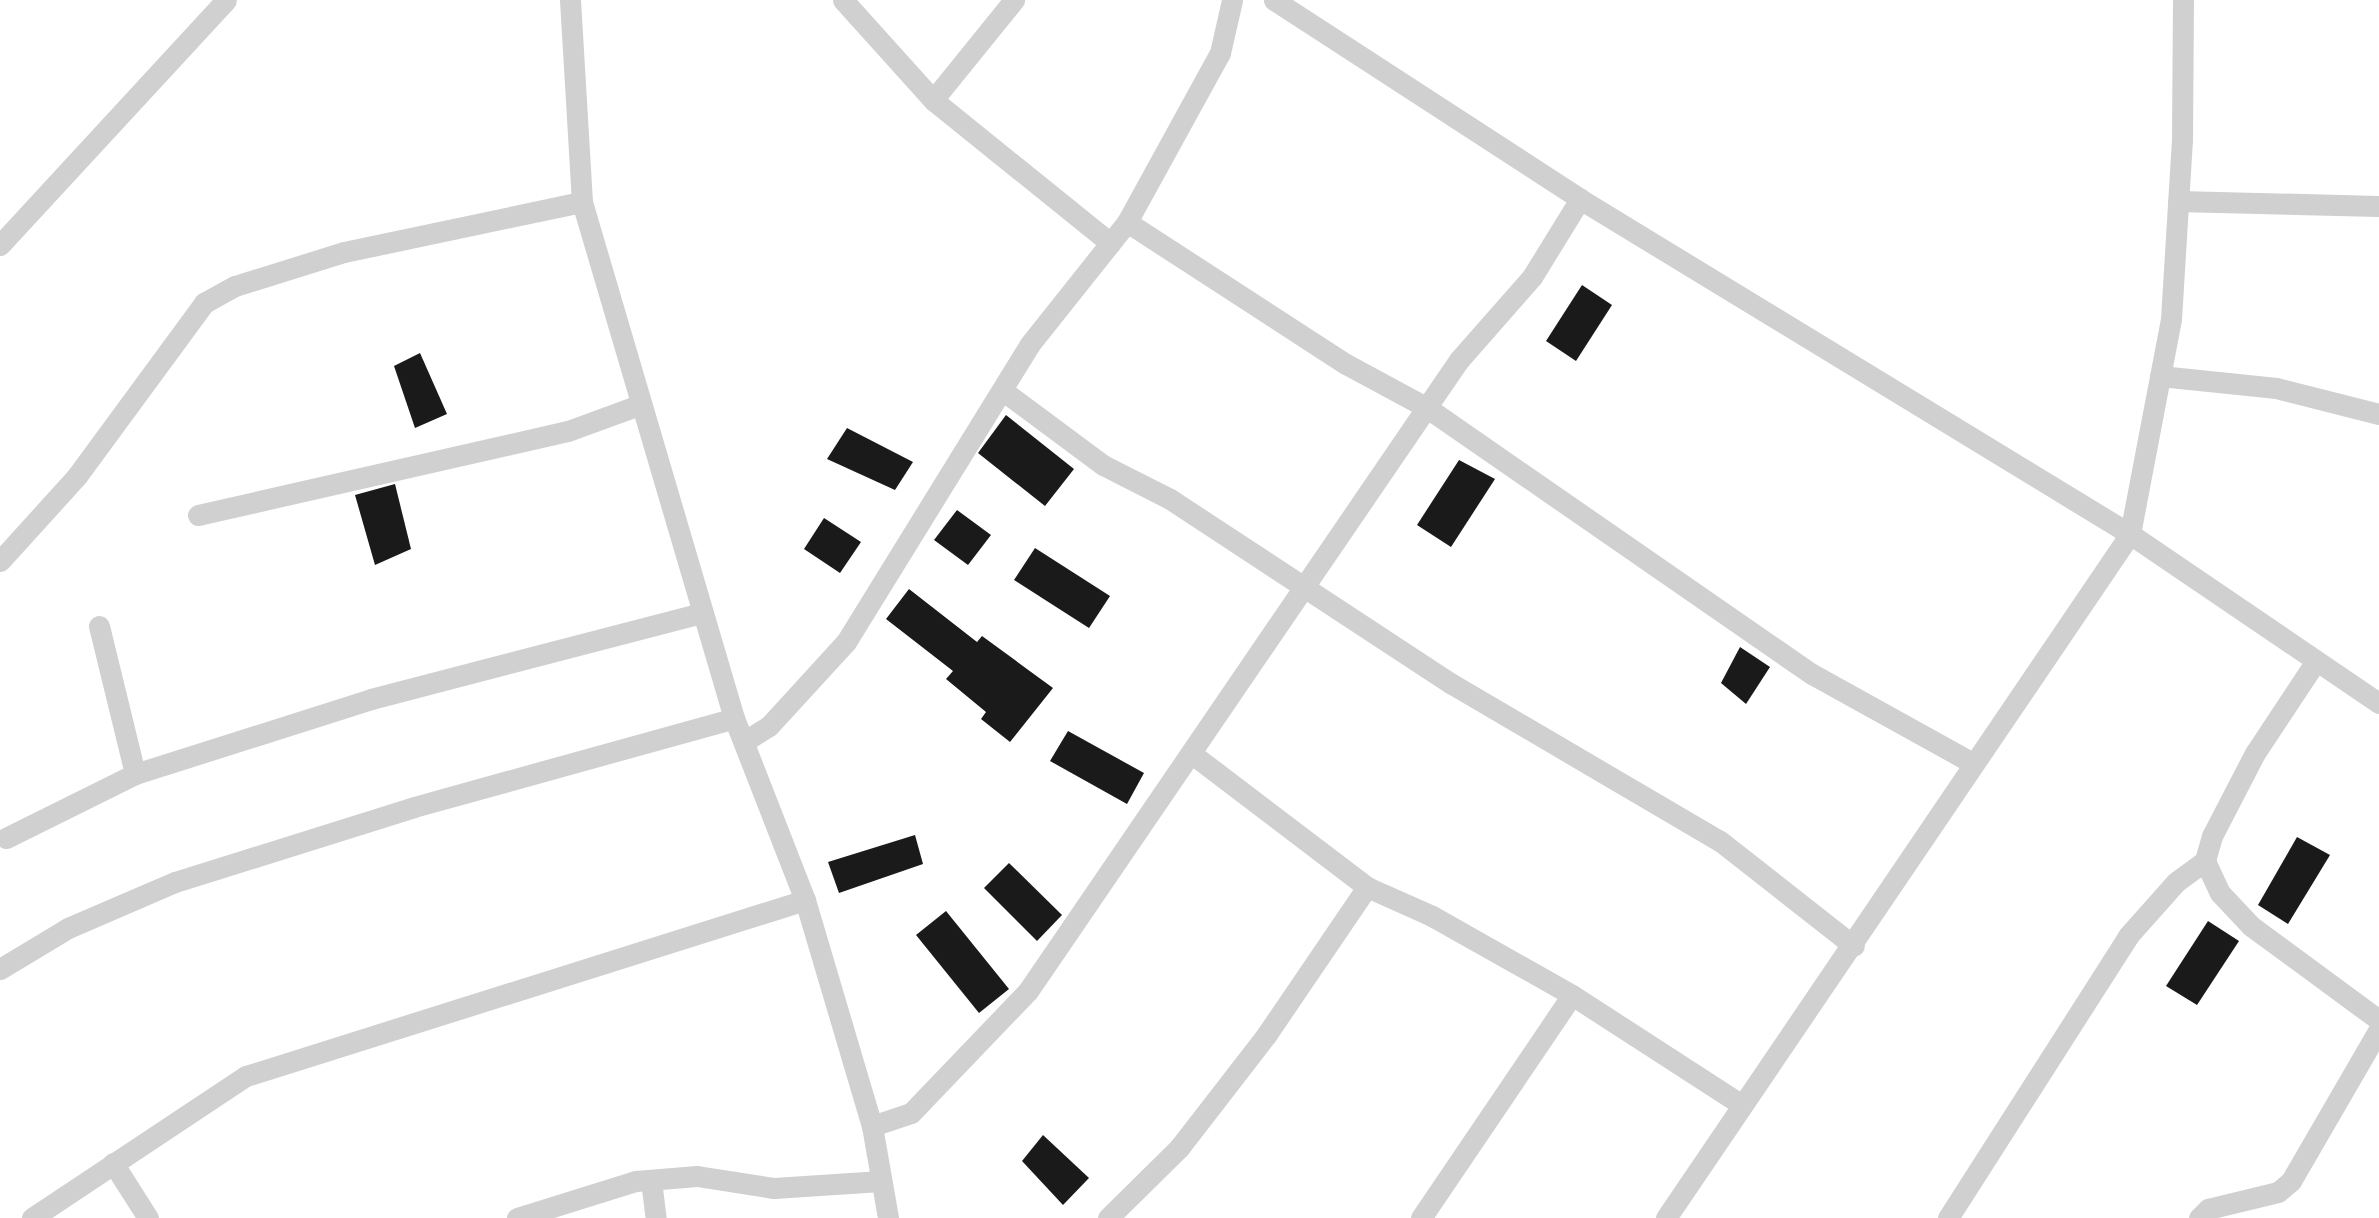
<!DOCTYPE html>
<style>
body{margin:0}
#map{position:relative;width:2379px;height:1218px;overflow:hidden;background:#fff;font-family:"IBM Plex Sans",sans-serif}
div>[style]{position:absolute}
.building>*{inset:0;background:#1a1a1a}
.minor>*{height:21px;margin:-10.5px;padding:0 10.5px;transform-origin:10.5px;border-radius:10.5px;background:#d0d0d0}
span{translate:-50% -50%;white-space:nowrap;text-align:center;line-height:1.15;-webkit-text-stroke:7px #fff;paint-order:stroke}
</style>
<div id="map">
<div class="building">
<i style="clip-path:polygon(1582px 285px,1612px 305px,1576px 361px,1546px 341px)"></i>
<i style="clip-path:polygon(420px 353px,447px 414px,415px 428px,394px 366px)"></i>
<i style="clip-path:polygon(1006px 415px,1074px 469px,1045px 506px,978px 453px)"></i>
<i style="clip-path:polygon(847px 428px,913px 462px,895px 490px,827px 459px)"></i>
<i style="clip-path:polygon(1459px 460px,1495px 479px,1451px 547px,1417px 525px)"></i>
<i style="clip-path:polygon(395px 484px,411px 549px,375px 565px,355px 495px)"></i>
<i style="clip-path:polygon(957px 510px,991px 535px,968px 565px,934px 540px)"></i>
<i style="clip-path:polygon(824px 518px,861px 542px,840px 573px,804px 549px)"></i>
<i style="clip-path:polygon(1035px 548px,1110px 596px,1089px 628px,1014px 580px)"></i>
<i style="clip-path:polygon(909px 589px,977px 642px,982px 636px,1053px 688px,1010px 742px,981px 719px,986px 712px,946px 679px,953px 671px,886px 619px)"></i>
<i style="clip-path:polygon(1740px 647px,1770px 667px,1746px 704px,1721px 683px)"></i>
<i style="clip-path:polygon(1068px 731px,1144px 773px,1127px 804px,1050px 761px)"></i>
<i style="clip-path:polygon(915px 835px,923px 864px,839px 893px,828px 862px)"></i>
<i style="clip-path:polygon(2297px 837px,2330px 855px,2288px 924px,2258px 905px)"></i>
<i style="clip-path:polygon(1009px 863px,1062px 915px,1037px 941px,984px 888px)"></i>
<i style="clip-path:polygon(946px 911px,1009px 989px,979px 1013px,916px 935px)"></i>
<i style="clip-path:polygon(2208px 921px,2239px 941px,2197px 1005px,2166px 986px)"></i>
<i style="clip-path:polygon(1043px 1135px,1089px 1178px,1063px 1205px,1022px 1161px)"></i>
</div>
<div class="minor">
<i style="left:570px;top:0;width:202px;rotate:86.6deg"></i>
<i style="left:582px;top:202px;width:538px;rotate:73.59deg"></i>
<i style="left:734px;top:718px;width:195px;rotate:68.7deg"></i>
<i style="left:805px;top:900px;width:236px;rotate:73.5deg"></i>
<i style="left:872px;top:1126px;width:93px;rotate:80.1deg"></i>
<i style="left:843px;top:0;width:135px;rotate:48deg"></i>
<i style="left:933px;top:100px;width:228px;rotate:38.9deg"></i>
<i style="left:1274px;top:0;width:365px;rotate:33deg"></i>
<i style="left:1580px;top:199px;width:644px;rotate:31.35deg"></i>
<i style="left:2130px;top:534px;width:301px;rotate:34.2deg"></i>
<i style="left:933px;top:100px;width:129px;rotate:-51deg"></i>
<i style="left:2178px;top:201px;width:201px;rotate:1.4deg"></i>
<i style="left:1127px;top:222px;width:261px;rotate:33deg"></i>
<i style="left:1346px;top:364px;width:91px;rotate:28.3deg"></i>
<i style="left:1426px;top:407px;width:469px;rotate:34.7deg"></i>
<i style="left:1812px;top:674px;width:182px;rotate:29deg"></i>
<i style="left:0;top:245px;width:333px;rotate:-47.3deg"></i>
<i style="left:2160px;top:376px;width:117px;rotate:5.9deg"></i>
<i style="left:2276px;top:388px;width:106px;rotate:14.2deg"></i>
<i style="left:1002px;top:390px;width:126px;rotate:36.6deg"></i>
<i style="left:1103px;top:465px;width:75px;rotate:26.9deg"></i>
<i style="left:1170px;top:499px;width:337px;rotate:33.3deg"></i>
<i style="left:1452px;top:684px;width:311px;rotate:30.4deg"></i>
<i style="left:1720px;top:841px;width:170px;rotate:38.1deg"></i>
<i style="left:198px;top:515px;width:379px;rotate:-12.8deg"></i>
<i style="left:568px;top:431px;width:76px;rotate:-20.1deg"></i>
<i style="left:0;top:561px;width:115px;rotate:-47.8deg"></i>
<i style="left:77px;top:476px;width:215px;rotate:-53.7deg"></i>
<i style="left:204px;top:303px;width:35px;rotate:-29deg"></i>
<i style="left:235px;top:286px;width:114px;rotate:-17.3deg"></i>
<i style="left:344px;top:252px;width:243px;rotate:-11.9deg"></i>
<i style="left:99px;top:626px;width:152px;rotate:76.3deg"></i>
<i style="left:2316px;top:661px;width:110px;rotate:123.5deg"></i>
<i style="left:2255px;top:753px;width:93px;rotate:117.4deg"></i>
<i style="left:2212px;top:836px;width:26px;rotate:106deg"></i>
<i style="left:2205px;top:861px;width:35px;rotate:65deg"></i>
<i style="left:2220px;top:893px;width:45px;rotate:46.8deg"></i>
<i style="left:2251px;top:926px;width:159px;rotate:36.3deg"></i>
<i style="left:745px;top:741px;width:28px;rotate:-32deg"></i>
<i style="left:769px;top:726px;width:114px;rotate:-47.5deg"></i>
<i style="left:846px;top:642px;width:350px;rotate:-58.3deg"></i>
<i style="left:1030px;top:344px;width:156px;rotate:-51.5deg"></i>
<i style="left:1127px;top:222px;width:193px;rotate:-61.2deg"></i>
<i style="left:1220px;top:53px;width:54px;rotate:-77.2deg"></i>
<i style="left:1192px;top:754px;width:220px;rotate:37.2deg"></i>
<i style="left:1367px;top:887px;width:71px;rotate:24deg"></i>
<i style="left:1432px;top:916px;width:161px;rotate:29.4deg"></i>
<i style="left:1572px;top:995px;width:202px;rotate:32.9deg"></i>
<i style="left:6px;top:838px;width:144px;rotate:-26.4deg"></i>
<i style="left:135px;top:774px;width:248px;rotate:-17.6deg"></i>
<i style="left:371px;top:699px;width:342px;rotate:-14.6deg"></i>
<i style="left:0;top:969px;width:79px;rotate:-31.1deg"></i>
<i style="left:68px;top:928px;width:116px;rotate:-23.3deg"></i>
<i style="left:175px;top:882px;width:250px;rotate:-17.4deg"></i>
<i style="left:414px;top:807px;width:332px;rotate:-15.5deg"></i>
<i style="left:872px;top:1126px;width:41px;rotate:-18.4deg"></i>
<i style="left:911px;top:1113px;width:169px;rotate:-46.2deg"></i>
<i style="left:1028px;top:991px;width:764px;rotate:-55.67deg"></i>
<i style="left:1459px;top:360px;width:111px;rotate:-48.7deg"></i>
<i style="left:1532px;top:277px;width:92px;rotate:-58.4deg"></i>
<i style="left:113px;top:1163px;width:65px;rotate:57.5deg"></i>
<i style="left:651px;top:1180px;width:38px;rotate:83deg"></i>
<i style="left:32px;top:1218px;width:257px;rotate:-33.6deg"></i>
<i style="left:246px;top:1076px;width:586px;rotate:-17.48deg"></i>
<i style="left:517px;top:1218px;width:125px;rotate:-17.3deg"></i>
<i style="left:636px;top:1181px;width:61px;rotate:-4.7deg"></i>
<i style="left:697px;top:1176px;width:78px;rotate:8.9deg"></i>
<i style="left:774px;top:1188px;width:107px;rotate:-3.7deg"></i>
<i style="left:1108px;top:1218px;width:100px;rotate:-44.6deg"></i>
<i style="left:1179px;top:1148px;width:144px;rotate:-52.3deg"></i>
<i style="left:1267px;top:1034px;width:178px;rotate:-55.8deg"></i>
<i style="left:1421px;top:1218px;width:269px;rotate:-55.9deg"></i>
<i style="left:1666px;top:1218px;width:827px;rotate:-55.85deg"></i>
<i style="left:2130px;top:534px;width:219px;rotate:-79.2deg"></i>
<i style="left:2171px;top:319px;width:179px;rotate:-86.5deg"></i>
<i style="left:2182px;top:140px;width:140px;rotate:-89.6deg"></i>
<i style="left:1948px;top:1218px;width:335px;rotate:-57.4deg"></i>
<i style="left:2128px;top:936px;width:72px;rotate:-48.4deg"></i>
<i style="left:2176px;top:882px;width:36px;rotate:-36deg"></i>
<i style="left:2199px;top:1218px;width:13px;rotate:-45deg"></i>
<i style="left:2208px;top:1209px;width:72px;rotate:-13.7deg"></i>
<i style="left:2278px;top:1192px;width:17px;rotate:-40deg"></i>
<i style="left:2291px;top:1181px;width:176px;rotate:-59.9deg"></i>
</div>
</div>
